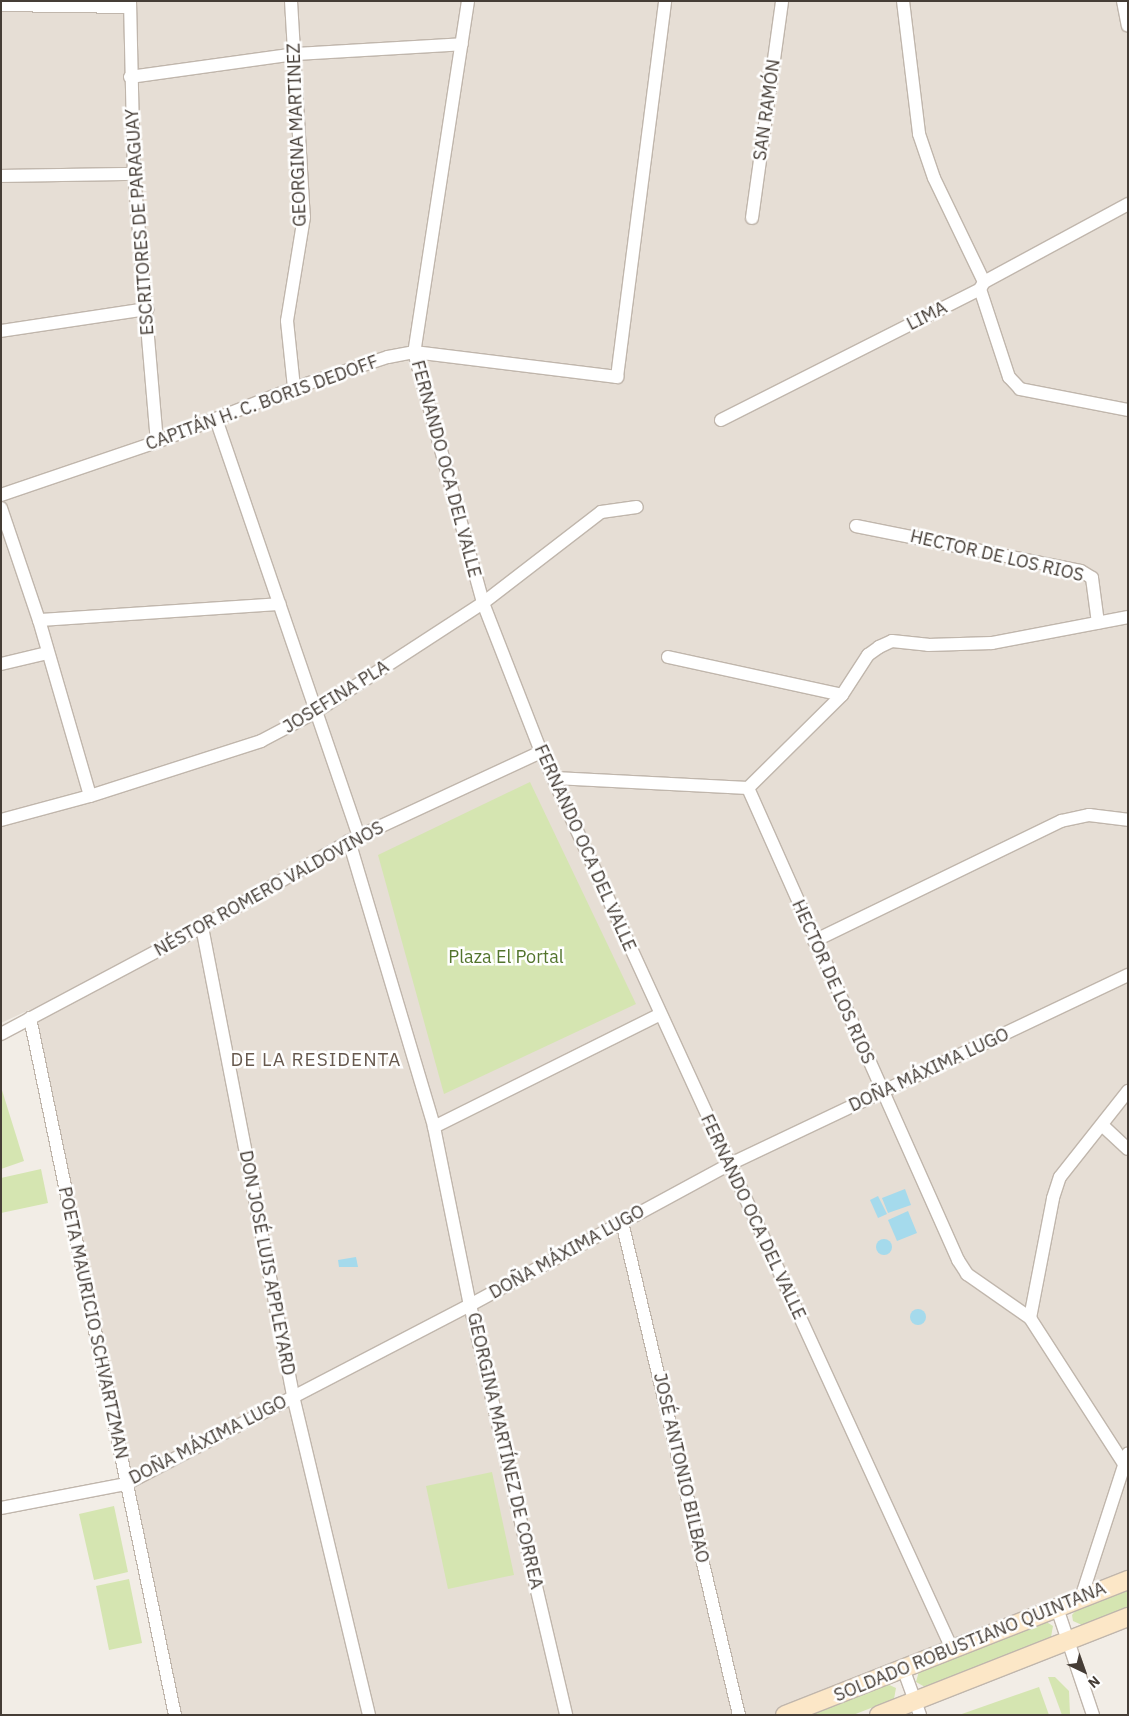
<!DOCTYPE html>
<meta charset="utf-8">
<style>
body{margin:0}
#map{position:relative;width:1129px;height:1716px;overflow:hidden;background:#f2ede6;font-family:"IBM Plex Sans",sans-serif}
div>[style]{position:absolute}
.residential>*{inset:0;background:#e6ded5}
.green>*{inset:0;background:#d5e5b1}
.water>*{inset:0;background:#a5daec}
.round{border-radius:50%}
.roads{filter:drop-shadow(1px 0 #c0b6ac) drop-shadow(-1px 0 #c0b6ac) drop-shadow(0 1px #c0b6ac) drop-shadow(0 -1px #c0b6ac)}
.street>*{height:12px;margin:-6px;padding:0 6px;transform-origin:6px;border-radius:6px;background:#fff}
.secondary>*{height:18px;margin:-9px;padding:0 9px;transform-origin:9px;border-radius:9px;background:#fce7c7}
span{translate:-50% -50%;white-space:nowrap;text-align:center;line-height:1.15;-webkit-text-stroke:5px #fff;paint-order:stroke}
.street-label{font-size:18px;color:#453d36}
.park-label{font-size:18px;color:#52742c}
.neighbourhood-label{font-size:19px;color:#67594e;letter-spacing:1px}
.frame{position:absolute;inset:0;border:2px solid #453d36;pointer-events:none}
.north{position:absolute;left:1059px;top:1646px;width:50px;height:50px;-webkit-text-stroke:4px #fff;paint-order:stroke;rotate:138deg;font-size:14px;font-weight:700;line-height:20px;text-align:center;color:#453d36}
.north::after{content:'';display:block;margin:auto;width:18px;height:22px;background:#453d36;clip-path:polygon(50% 0,100% 100%,50% 72%,0 100%)}
</style>
<div id="map">
<div class="residential">
<i style="clip-path:polygon(1px 1px,1128px 1px,1128px 1578px,780px 1715px,181px 1715px,29px 1010px,1px 1023px)"></i>
</div>
<div class="green">
<i style="clip-path:polygon(530px 782px,636px 1004px,444px 1094px,378px 855px)"></i>
<i style="clip-path:polygon(1px 1087px,24px 1161px,1px 1169px)"></i>
<i style="clip-path:polygon(41px 1169px,48px 1203px,1px 1213px,1px 1178px)"></i>
<i style="clip-path:polygon(492px 1472px,514px 1575px,448px 1589px,426px 1486px)"></i>
<i style="clip-path:polygon(114px 1506px,128px 1572px,94px 1580px,79px 1514px)"></i>
<i style="clip-path:polygon(129px 1579px,142px 1643px,109px 1650px,96px 1586px)"></i>
<i style="clip-path:polygon(1128px 1589px,1128px 1607px,1082px 1625px,1073px 1621px,1072px 1615px,1077px 1609px)"></i>
<i style="clip-path:polygon(1045px 1621px,1053px 1626px,1051px 1637px,925px 1687px,916px 1682px,919px 1671px)"></i>
<i style="clip-path:polygon(1048px 1677px,1055px 1677px,1069px 1691px,1070px 1715px,1062px 1715px)"></i>
<i style="clip-path:polygon(887px 1684px,896px 1688px,894px 1699px,853px 1715px,808px 1715px)"></i>
<i style="clip-path:polygon(1039px 1687px,1049px 1715px,959px 1715px)"></i>
</div>
<div class="water">
<i style="clip-path:polygon(905px 1189px,911px 1205px,888px 1213px,882px 1198px)"></i>
<i style="clip-path:polygon(878px 1196px,887px 1214px,878px 1218px,870px 1200px)"></i>
<i style="clip-path:polygon(908px 1211px,917px 1233px,897px 1241px,888px 1220px)"></i>
<i class="round" style="left:876px;top:1239px;width:16px;height:16px"></i>
<i style="clip-path:polygon(356px 1257px,358px 1267px,339px 1267px,338px 1260px)"></i>
<i class="round" style="left:910px;top:1309px;width:16px;height:16px"></i>
</div>
<div class="roads">
<div class="street">
<i style="left:130px;top:1px;width:173px;rotate:88.7deg"></i>
<i style="left:134px;top:174px;width:269px;rotate:85.1deg"></i>
<i style="left:291px;top:1px;width:216px;rotate:86.6deg"></i>
<i style="left:304px;top:217px;width:105px;rotate:99.3deg"></i>
<i style="left:287px;top:321px;width:67px;rotate:84deg"></i>
<i style="left:468px;top:1px;width:355px;rotate:98.7deg"></i>
<i style="left:414px;top:352px;width:260px;rotate:74.6deg"></i>
<i style="left:483px;top:603px;width:160px;rotate:68.7deg"></i>
<i style="left:541px;top:752px;width:987px;rotate:65.38deg"></i>
<i style="left:903px;top:1px;width:134px;rotate:83.1deg"></i>
<i style="left:919px;top:134px;width:46px;rotate:71.2deg"></i>
<i style="left:934px;top:178px;width:115px;rotate:64.3deg"></i>
<i style="left:1123px;top:1px;width:25px;rotate:79deg"></i>
<i style="left:1px;top:5px;width:128px;rotate:0.9deg"></i>
<i style="left:130px;top:77px;width:168px;rotate:-7.9deg"></i>
<i style="left:296px;top:54px;width:166px;rotate:-3.4deg"></i>
<i style="left:1px;top:176px;width:133px;rotate:-0.9deg"></i>
<i style="left:752px;top:218px;width:219px;rotate:-82.1deg"></i>
<i style="left:980px;top:289px;width:93px;rotate:71.8deg"></i>
<i style="left:1009px;top:377px;width:16px;rotate:47deg"></i>
<i style="left:1020px;top:389px;width:110px;rotate:11deg"></i>
<i style="left:1px;top:331px;width:148px;rotate:-8.6deg"></i>
<i style="left:216px;top:419px;width:441px;rotate:71.1deg"></i>
<i style="left:721px;top:420px;width:290px;rotate:-26.8deg"></i>
<i style="left:980px;top:289px;width:8px;rotate:-60deg"></i>
<i style="left:984px;top:282px;width:164px;rotate:-28.4deg"></i>
<i style="left:1px;top:495px;width:165px;rotate:-18.8deg"></i>
<i style="left:157px;top:442px;width:147px;rotate:-21.5deg"></i>
<i style="left:294px;top:388px;width:99px;rotate:-18.3deg"></i>
<i style="left:388px;top:357px;width:26px;rotate:-11deg"></i>
<i style="left:414px;top:352px;width:205px;rotate:7deg"></i>
<i style="left:617px;top:377px;width:379px;rotate:-82.7deg"></i>
<i style="left:1px;top:508px;width:118px;rotate:71.3deg"></i>
<i style="left:39px;top:620px;width:183px;rotate:73.8deg"></i>
<i style="left:856px;top:526px;width:229px;rotate:11.3deg"></i>
<i style="left:1081px;top:571px;width:13px;rotate:32deg"></i>
<i style="left:1092px;top:578px;width:45px;rotate:82.4deg"></i>
<i style="left:39px;top:620px;width:241px;rotate:-3.8deg"></i>
<i style="left:668px;top:657px;width:178px;rotate:12.3deg"></i>
<i style="left:1px;top:664px;width:47px;rotate:-13.4deg"></i>
<i style="left:555px;top:778px;width:193px;rotate:3deg"></i>
<i style="left:748px;top:788px;width:132px;rotate:-44.7deg"></i>
<i style="left:842px;top:695px;width:48px;rotate:-57deg"></i>
<i style="left:868px;top:655px;width:14px;rotate:-36deg"></i>
<i style="left:879px;top:647px;width:14px;rotate:-25deg"></i>
<i style="left:892px;top:641px;width:36px;rotate:6deg"></i>
<i style="left:928px;top:645px;width:64px;rotate:-1.8deg"></i>
<i style="left:992px;top:643px;width:138px;rotate:-10.8deg"></i>
<i style="left:748px;top:788px;width:517px;rotate:66.01deg"></i>
<i style="left:958px;top:1260px;width:17px;rotate:57deg"></i>
<i style="left:967px;top:1274px;width:77px;rotate:34.9deg"></i>
<i style="left:1030px;top:1318px;width:174px;rotate:57.2deg"></i>
<i style="left:1px;top:820px;width:92px;rotate:-15.1deg"></i>
<i style="left:90px;top:796px;width:180px;rotate:-17.8deg"></i>
<i style="left:261px;top:741px;width:60px;rotate:-27.8deg"></i>
<i style="left:314px;top:713px;width:202px;rotate:-33.1deg"></i>
<i style="left:483px;top:603px;width:149px;rotate:-37.6deg"></i>
<i style="left:601px;top:512px;width:36px;rotate:-8deg"></i>
<i style="left:349px;top:841px;width:298px;rotate:73.4deg"></i>
<i style="left:434px;top:1127px;width:182px;rotate:78.6deg"></i>
<i style="left:470px;top:1305px;width:421px;rotate:76.8deg"></i>
<i style="left:202px;top:927px;width:478px;rotate:79deg"></i>
<i style="left:293px;top:1396px;width:328px;rotate:76.6deg"></i>
<i style="left:814px;top:941px;width:275px;rotate:-25.9deg"></i>
<i style="left:1061px;top:821px;width:29px;rotate:-12deg"></i>
<i style="left:1089px;top:815px;width:39px;rotate:7deg"></i>
<i style="left:30px;top:1018px;width:712px;rotate:78.25deg"></i>
<i style="left:1px;top:1034px;width:228px;rotate:-28deg"></i>
<i style="left:202px;top:927px;width:170px;rotate:-30.3deg"></i>
<i style="left:349px;top:841px;width:212px;rotate:-24.9deg"></i>
<i style="left:1102px;top:1125px;width:35px;rotate:43deg"></i>
<i style="left:434px;top:1127px;width:251px;rotate:-26.5deg"></i>
<i style="left:622px;top:1222px;width:507px;rotate:76.65deg"></i>
<i style="left:1030px;top:1318px;width:122px;rotate:-79.1deg"></i>
<i style="left:1053px;top:1198px;width:22px;rotate:-72deg"></i>
<i style="left:1060px;top:1177px;width:110px;rotate:-51.7deg"></i>
<i style="left:1px;top:1508px;width:127px;rotate:-10.9deg"></i>
<i style="left:126px;top:1484px;width:388px;rotate:-27.5deg"></i>
<i style="left:470px;top:1305px;width:296px;rotate:-28.5deg"></i>
<i style="left:730px;top:1164px;width:441px;rotate:-25.4deg"></i>
<i style="left:1081px;top:1598px;width:152px;rotate:-72deg"></i>
<i style="left:1057px;top:1608px;width:113px;rotate:71.4deg"></i>
<i style="left:903px;top:1668px;width:50px;rotate:70.1deg"></i>
</div>
<div class="secondary">
<i style="left:785px;top:1715px;width:369px;rotate:-21.5deg"></i>
<i style="left:879px;top:1715px;width:268px;rotate:-21.5deg"></i>
</div>
</div>
<div class="street-label">
<span style="left:767px;top:110px;rotate:-82deg">SAN RAMÓN</span>
<span style="left:297px;top:135px;rotate:-92deg">GEORGINA MARTINEZ</span>
<span style="left:140px;top:222px;rotate:-94deg">ESCRITORES DE PARAGUAY</span>
<span style="left:927px;top:316px;rotate:-27deg">LIMA</span>
<span style="left:262px;top:403px;rotate:-20deg">CAPITÁN H. C. BORIS DEDOFF</span>
<span style="left:446px;top:469px;rotate:75deg">FERNANDO OCA DEL VALLE</span>
<span style="left:997px;top:556px;rotate:13deg">HECTOR DE LOS RIOS</span>
<span style="left:336px;top:697px;rotate:-32deg">JOSEFINA PLA</span>
<span style="left:585px;top:848px;rotate:66deg">FERNANDO OCA DEL VALLE</span>
<span style="left:269px;top:889px;rotate:-29deg">NÉSTOR ROMERO VALDOVINOS</span>
<span style="left:833px;top:982px;rotate:66deg">HECTOR DE LOS RIOS</span>
<span style="left:929px;top:1070px;rotate:-25deg">DOÑA MÁXIMA LUGO</span>
<span style="left:753px;top:1217px;rotate:65deg">FERNANDO OCA DEL VALLE</span>
<span style="left:567px;top:1252px;rotate:-29deg">DOÑA MÁXIMA LUGO</span>
<span style="left:267px;top:1263px;rotate:79deg">DON JOSÉ LUIS APPLEYARD</span>
<span style="left:93px;top:1323px;rotate:78deg">POETA MAURICIO SCHVARTZMAN</span>
<span style="left:208px;top:1440px;rotate:-27deg">DOÑA MÁXIMA LUGO</span>
<span style="left:505px;top:1451px;rotate:77deg">GEORGINA MARTÍNEZ DE CORREA</span>
<span style="left:681px;top:1468px;rotate:77deg">JOSÉ ANTONIO BILBAO</span>
<span style="left:970px;top:1642px;rotate:-22deg">SOLDADO ROBUSTIANO QUINTANA</span>
</div>
<div class="park-label">
<span style="left:506px;top:957px">Plaza El Portal</span>
</div>
<div class="neighbourhood-label">
<span style="left:316px;top:1060px">DE LA RESIDENTA</span>
</div>
<div class="frame"></div>
<div class="north">N</div>
</div>
